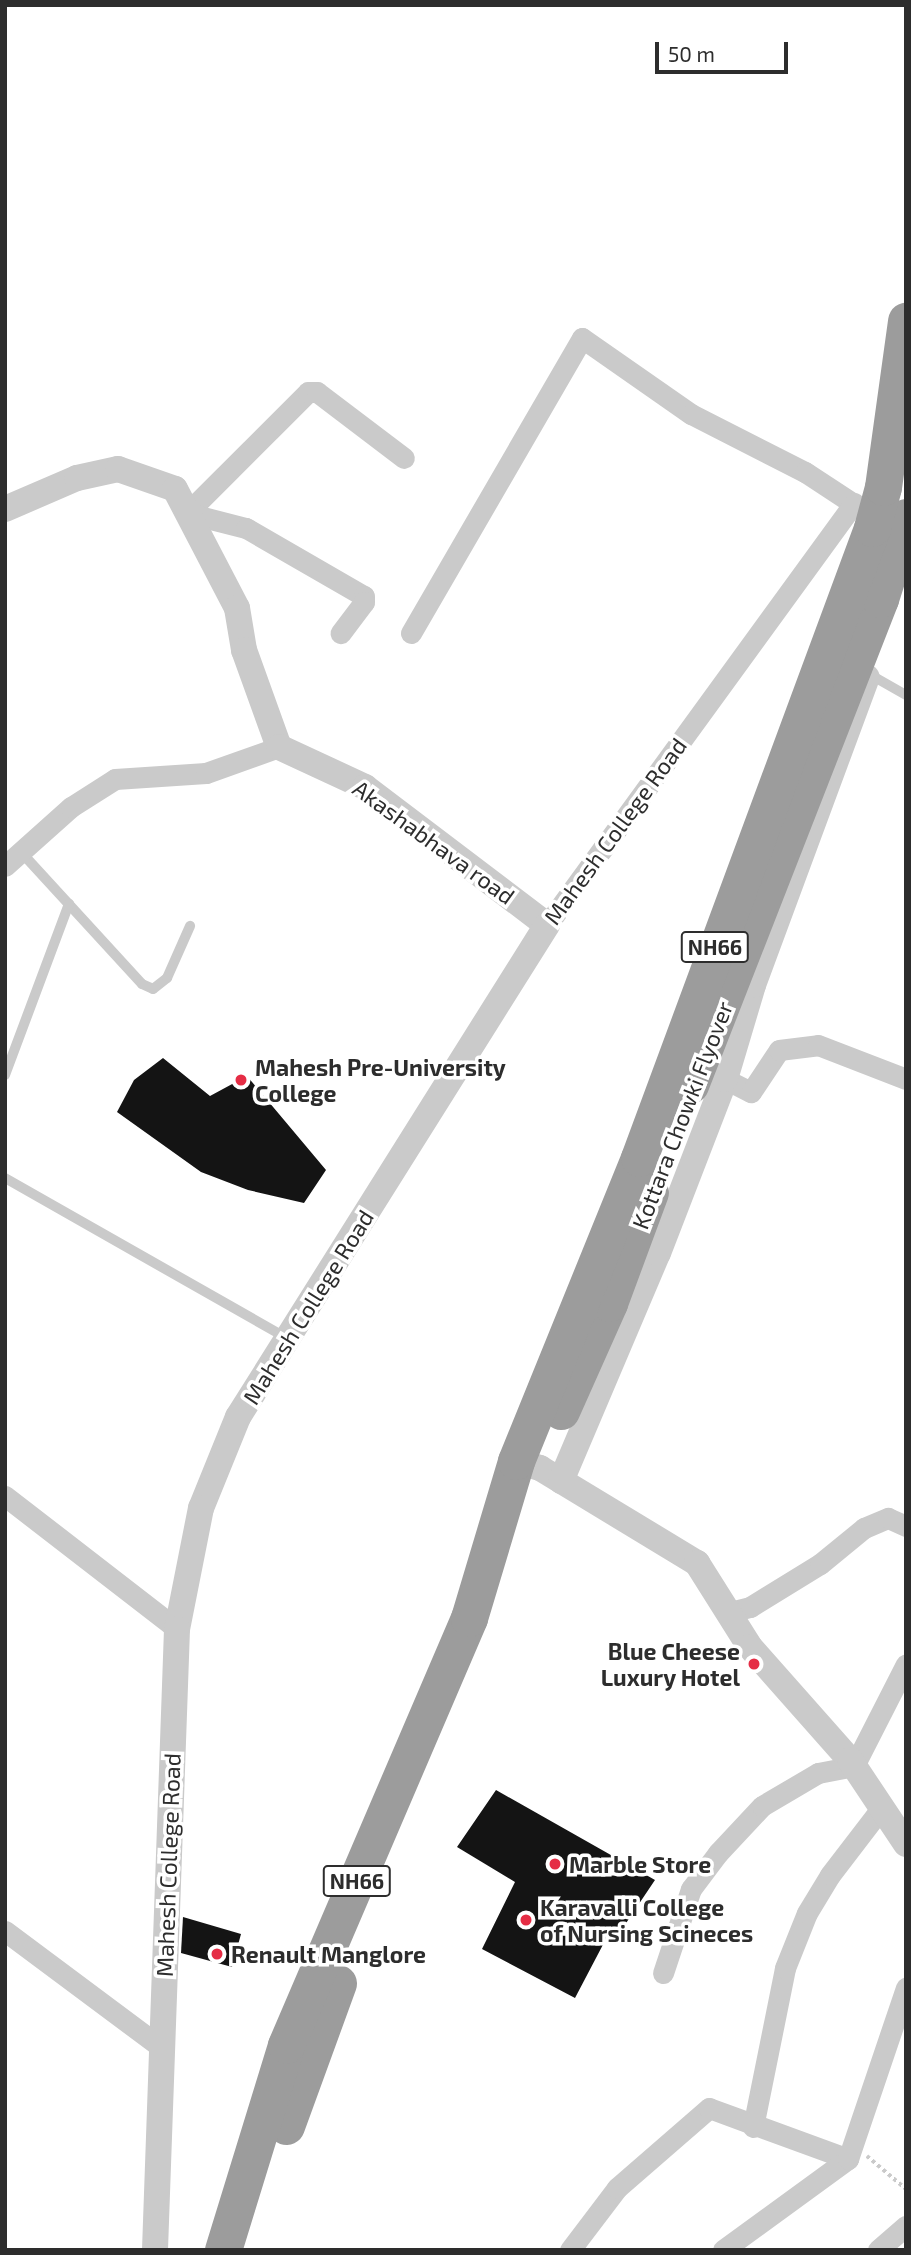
<!DOCTYPE html>
<style>
body{margin:0}
#map{position:relative;width:911px;height:2255px;overflow:hidden;background:#fff;font-family:"Exo 2",sans-serif}
div>[style]{position:absolute}
.building>*{inset:0;background:#141414}
.path>*{height:3.5px;margin-top:-1.75px;transform-origin:0;background:repeating-linear-gradient(90deg,#cacaca 0 3.5px,transparent 0 7px)}
.service>*{height:10px;margin:-5px;padding:0 5px;transform-origin:5px;border-radius:5px;background:#cacaca}
.minor>*{height:21px;margin:-10.5px;padding:0 10.5px;transform-origin:10.5px;border-radius:10.5px;background:#cacaca}
.tertiary>*{height:26px;margin:-13px;padding:0 13px;transform-origin:13px;border-radius:13px;background:#cacaca}
.trunk>*{height:37px;margin:-18.5px;padding:0 18.5px;transform-origin:18.5px;border-radius:18.5px;background:#9c9c9c}
.dots>*{width:19px;height:19px;translate:-50% -50%;box-sizing:border-box;border:4px solid #fff;border-radius:50%}
span{translate:-50% -50%;white-space:nowrap;text-align:center;line-height:1.15;-webkit-text-stroke:7px #fff;paint-order:stroke}
.shield-label span{padding:2px 5px;background:#fff;border:2px solid;border-radius:5px;-webkit-text-stroke-width:0}
.shield-label{font-size:21px;color:#2d2d2d;font-weight:700}
.street-label{font-size:23px;color:#2d2d2d}
.poi-label{font-size:23px;color:#2d2d2d;font-weight:700}
.left{translate:0 -50%;text-align:left}
.right{translate:-100% -50%;text-align:right}
.frame{position:absolute;inset:0;border:7px solid #2d2d2d;pointer-events:none}
.scale{position:absolute;left:655px;top:42px;width:133px;height:32px;box-sizing:border-box;border:4px solid #2d2d2d;border-top:0;padding-left:9px;font-size:21px;line-height:24px;white-space:nowrap;color:#2d2d2d;-webkit-text-stroke:5px #fff;paint-order:stroke}
</style>
<div id="map">
<div class="building">
<i style="clip-path:polygon(163px 1058px,210px 1096px,247px 1076px,326px 1170px,304px 1203px,248px 1190px,201px 1172px,117px 1112px,134px 1080px)"></i>
<i style="clip-path:polygon(496px 1790px,655px 1880px,614px 1941px,607px 1937px,575px 1998px,482px 1949px,515px 1882px,457px 1847px)"></i>
<i style="clip-path:polygon(183px 1917px,241px 1934px,232px 1967px,181px 1953px)"></i>
</div>
<div class="path">
<i style="left:867px;top:2156px;width:51px;rotate:40.2deg"></i>
</div>
<div class="service">
<i style="left:869px;top:674px;width:43px;rotate:29.6deg"></i>
<i style="left:21px;top:852px;width:179px;rotate:47.5deg"></i>
<i style="left:142px;top:984px;width:12px;rotate:24deg"></i>
<i style="left:153px;top:989px;width:18px;rotate:-38deg"></i>
<i style="left:167px;top:978px;width:57px;rotate:-66.1deg"></i>
<i style="left:5px;top:1075px;width:183px;rotate:-69.5deg"></i>
<i style="left:5px;top:1178px;width:326px;rotate:29.6deg"></i>
</div>
<div class="minor">
<i style="left:187px;top:513px;width:171px;rotate:-45deg"></i>
<i style="left:308px;top:392px;width:9px"></i>
<i style="left:317px;top:392px;width:109px;rotate:37.2deg"></i>
<i style="left:187px;top:513px;width:61px;rotate:14.3deg"></i>
<i style="left:246px;top:528px;width:136px;rotate:30deg"></i>
<i style="left:364px;top:596px;width:6px;rotate:90deg"></i>
<i style="left:364px;top:602px;width:39px;rotate:127deg"></i>
<i style="left:411px;top:633px;width:341px;rotate:-59.9deg"></i>
<i style="left:582px;top:338px;width:133px;rotate:34.9deg"></i>
<i style="left:691px;top:414px;width:128px;rotate:27deg"></i>
<i style="left:805px;top:472px;width:84px;rotate:33.3deg"></i>
<i style="left:5px;top:866px;width:89px;rotate:-41.8deg"></i>
<i style="left:71px;top:807px;width:52px;rotate:-32.5deg"></i>
<i style="left:115px;top:779px;width:91px;rotate:-3.8deg"></i>
<i style="left:206px;top:773px;width:77px;rotate:-19.6deg"></i>
<i style="left:547px;top:925px;width:522px;rotate:-53.96deg"></i>
<i style="left:725px;top:1079px;width:29px;rotate:27deg"></i>
<i style="left:751px;top:1092px;width:50px;rotate:-56.3deg"></i>
<i style="left:779px;top:1050px;width:39px;rotate:-7deg"></i>
<i style="left:818px;top:1045px;width:94px;rotate:21.1deg"></i>
<i style="left:5px;top:1496px;width:217px;rotate:37.7deg"></i>
<i style="left:730px;top:1612px;width:21px;rotate:-14deg"></i>
<i style="left:750px;top:1607px;width:82px;rotate:-31.6deg"></i>
<i style="left:820px;top:1564px;width:57px;rotate:-39.3deg"></i>
<i style="left:864px;top:1528px;width:26px;rotate:-23deg"></i>
<i style="left:888px;top:1518px;width:20px;rotate:24deg"></i>
<i style="left:5px;top:1931px;width:196px;rotate:36.7deg"></i>
<i style="left:663px;top:1973px;width:89px;rotate:-71.6deg"></i>
<i style="left:691px;top:1889px;width:45px;rotate:-53.1deg"></i>
<i style="left:718px;top:1853px;width:64px;rotate:-46.9deg"></i>
<i style="left:762px;top:1806px;width:65px;rotate:-30.5deg"></i>
<i style="left:818px;top:1773px;width:37px;rotate:-11deg"></i>
<i style="left:854px;top:1766px;width:114px;rotate:-63deg"></i>
<i style="left:753px;top:2127px;width:162px;rotate:-78.6deg"></i>
<i style="left:785px;top:1968px;width:59px;rotate:-68.2deg"></i>
<i style="left:807px;top:1913px;width:44px;rotate:-58.8deg"></i>
<i style="left:830px;top:1875px;width:87px;rotate:-52.5deg"></i>
<i style="left:570px;top:2250px;width:78px;rotate:-52.8deg"></i>
<i style="left:617px;top:2188px;width:122px;rotate:-41deg"></i>
<i style="left:709px;top:2108px;width:148px;rotate:20.1deg"></i>
<i style="left:723px;top:2250px;width:155px;rotate:-36.1deg"></i>
<i style="left:848px;top:2159px;width:181px;rotate:-71.3deg"></i>
<i style="left:878px;top:2250px;width:37px;rotate:-41deg"></i>
</div>
<div class="tertiary">
<i style="left:5px;top:509px;width:78px;rotate:-23.3deg"></i>
<i style="left:77px;top:478px;width:42px;rotate:-12.4deg"></i>
<i style="left:118px;top:469px;width:60px;rotate:19.3deg"></i>
<i style="left:175px;top:489px;width:134px;rotate:62.5deg"></i>
<i style="left:237px;top:608px;width:43px;rotate:80.5deg"></i>
<i style="left:244px;top:650px;width:103px;rotate:70.2deg"></i>
<i style="left:279px;top:747px;width:95px;rotate:24.9deg"></i>
<i style="left:365px;top:787px;width:228px;rotate:37.2deg"></i>
<i style="left:547px;top:925px;width:581px;rotate:122.13deg"></i>
<i style="left:238px;top:1417px;width:98px;rotate:112.1deg"></i>
<i style="left:201px;top:1508px;width:123px;rotate:101.2deg"></i>
<i style="left:177px;top:1629px;width:621px;rotate:92.03deg"></i>
<i style="left:516px;top:1461px;width:25px;rotate:16deg"></i>
<i style="left:540px;top:1468px;width:184px;rotate:31.2deg"></i>
<i style="left:697px;top:1563px;width:99px;rotate:57.8deg"></i>
<i style="left:750px;top:1647px;width:151px;rotate:48.5deg"></i>
<i style="left:850px;top:1760px;width:101px;rotate:56.3deg"></i>
<i style="left:561px;top:1481px;width:248px;rotate:-67deg"></i>
<i style="left:658px;top:1253px;width:186px;rotate:-68.9deg"></i>
<i style="left:725px;top:1079px;width:98px;rotate:-73.4deg"></i>
<i style="left:753px;top:985px;width:328px;rotate:-69.7deg"></i>
</div>
<div class="trunk">
<i style="left:690px;top:1085px;width:522px;rotate:-68.65deg"></i>
<i style="left:880px;top:599px;width:86px;rotate:-72.4deg"></i>
<i style="left:561px;top:1411px;width:118px;rotate:-66deg"></i>
<i style="left:609px;top:1303px;width:118px;rotate:-69.7deg"></i>
<i style="left:286px;top:2126px;width:152px;rotate:-70deg"></i>
<i style="left:223px;top:2250px;width:214px;rotate:-72.9deg"></i>
<i style="left:286px;top:2045px;width:465px;rotate:-66.8deg"></i>
<i style="left:469px;top:1618px;width:164px;rotate:-73.3deg"></i>
<i style="left:516px;top:1461px;width:327px;rotate:-67.9deg"></i>
<i style="left:639px;top:1158px;width:672px;rotate:-69.7deg"></i>
<i style="left:872px;top:528px;width:42px;rotate:-75deg"></i>
<i style="left:883px;top:487px;width:168px;rotate:-82.1deg"></i>
</div>
<div class="dots">
<i style="left:241px;top:1080px;background:#e52d45"></i>
<i style="left:754px;top:1664px;background:#e52d45"></i>
<i style="left:555px;top:1864px;background:#e52d45"></i>
<i style="left:526px;top:1920px;background:#e52d45"></i>
<i style="left:217px;top:1954px;background:#e52d45"></i>
</div>
<div class="shield-label">
<span style="left:715px;top:947px">NH66</span>
<span style="left:357px;top:1881px">NH66</span>
</div>
<div class="street-label">
<span style="left:615px;top:831px;rotate:-54deg">Mahesh College Road</span>
<span style="left:434px;top:842px;rotate:36deg">Akashabhava road</span>
<span style="left:682px;top:1115px;rotate:-69deg">Kottara Chowki Flyover</span>
<span style="left:308px;top:1307px;rotate:-58deg">Mahesh College Road</span>
<span style="left:168px;top:1865px;rotate:-88deg">Mahesh College Road</span>
</div>
<div class="poi-label">
<span class="left" style="left:255px;top:1080px">Mahesh Pre-University<br>College</span>
<span class="right" style="left:740px;top:1664px">Blue Cheese<br>Luxury Hotel</span>
<span class="left" style="left:569px;top:1864px">Marble Store</span>
<span class="left" style="left:540px;top:1920px">Karavalli College<br>of Nursing Scineces</span>
<span class="left" style="left:231px;top:1954px">Renault Manglore</span>
</div>
<div class="frame"></div>
<div class="scale">50 m</div>
</div>
